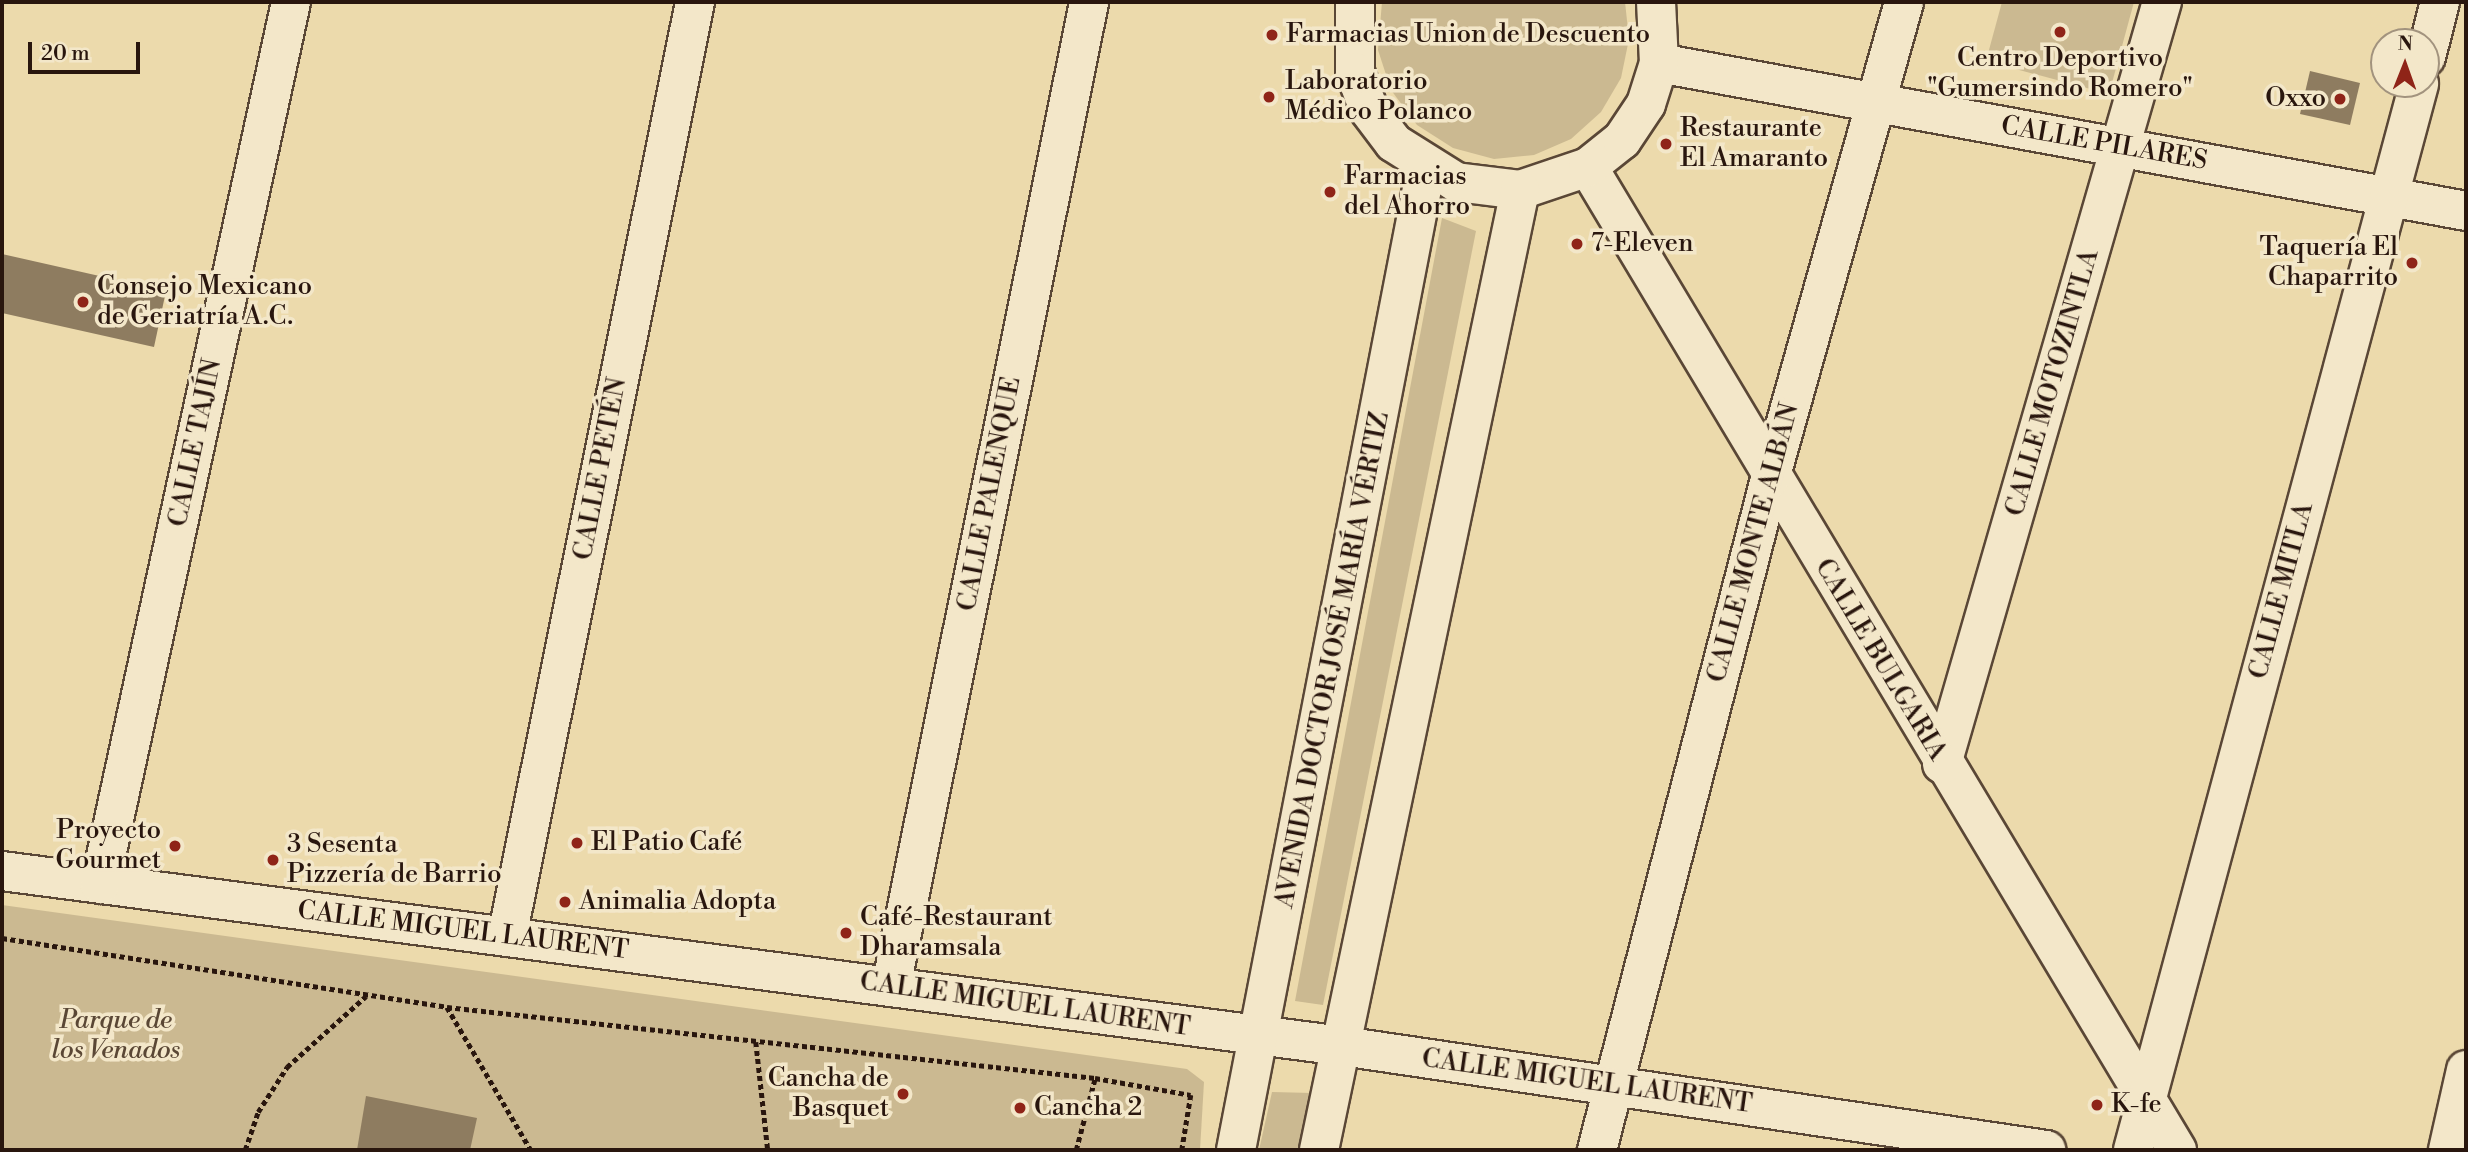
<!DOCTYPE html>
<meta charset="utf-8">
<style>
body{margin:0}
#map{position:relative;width:2468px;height:1152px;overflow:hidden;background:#ecdaac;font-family:"Libre Bodoni",serif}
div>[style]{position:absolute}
.green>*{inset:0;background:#cbb991}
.building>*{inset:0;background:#8e7c60}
.path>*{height:4.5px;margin-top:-2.25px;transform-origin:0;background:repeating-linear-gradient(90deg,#29160e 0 5px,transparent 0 8.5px)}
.roads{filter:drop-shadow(2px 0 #5a4736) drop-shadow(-2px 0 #5a4736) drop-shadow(0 2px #5a4736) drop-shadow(0 -2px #5a4736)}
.street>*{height:38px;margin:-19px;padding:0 19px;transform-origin:19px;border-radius:19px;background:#f3e7c9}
.secondary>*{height:38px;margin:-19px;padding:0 19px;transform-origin:19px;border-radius:19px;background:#f3e7c9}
.dots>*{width:19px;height:19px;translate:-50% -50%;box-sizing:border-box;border:4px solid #f3e7c9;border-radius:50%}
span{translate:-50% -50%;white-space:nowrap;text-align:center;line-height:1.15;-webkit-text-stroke:7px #f3e7c9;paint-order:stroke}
.poi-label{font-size:26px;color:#29160e}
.left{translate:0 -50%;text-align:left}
.right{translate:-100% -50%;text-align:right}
.street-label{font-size:26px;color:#29160e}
.park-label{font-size:26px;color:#5a4735;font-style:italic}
.frame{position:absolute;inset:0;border:4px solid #29160e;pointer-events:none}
.north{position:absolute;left:2370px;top:28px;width:70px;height:70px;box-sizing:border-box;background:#f3e7c9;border:2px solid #a2937e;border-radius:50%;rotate:1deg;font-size:19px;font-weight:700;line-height:28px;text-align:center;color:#29160e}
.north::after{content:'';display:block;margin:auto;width:24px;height:32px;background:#8f2418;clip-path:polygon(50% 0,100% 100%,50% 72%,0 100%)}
.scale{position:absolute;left:28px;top:42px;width:112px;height:32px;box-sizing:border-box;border:4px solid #29160e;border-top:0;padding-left:9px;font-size:21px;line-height:24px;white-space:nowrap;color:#29160e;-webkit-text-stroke:5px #f3e7c9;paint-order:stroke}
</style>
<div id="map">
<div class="green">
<i style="clip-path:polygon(1382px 2px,1625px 2px,1629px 39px,1621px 78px,1601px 112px,1571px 139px,1534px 155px,1494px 159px,1453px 148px,1417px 125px,1391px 90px,1378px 50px)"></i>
<i style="clip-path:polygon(2002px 2px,2134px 2px,2109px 94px,1986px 61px)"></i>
<i style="clip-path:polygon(1442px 218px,1476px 231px,1323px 1005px,1295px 1001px)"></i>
<i style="clip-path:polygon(2px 905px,1187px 1069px,1204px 1082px,1200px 1150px,2px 1150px)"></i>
<i style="clip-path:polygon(1272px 1092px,1312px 1093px,1299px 1150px,1259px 1150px)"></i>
</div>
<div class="building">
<i style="clip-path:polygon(2310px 71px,2360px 83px,2350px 125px,2300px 114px)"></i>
<i style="clip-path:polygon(2px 254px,166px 291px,154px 347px,2px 313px)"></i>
<i style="clip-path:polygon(366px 1096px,477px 1118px,470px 1150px,357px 1150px)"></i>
</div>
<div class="path">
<i style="left:2px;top:938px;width:450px;rotate:8.8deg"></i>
<i style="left:447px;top:1007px;width:652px;rotate:6.25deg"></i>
<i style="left:1095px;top:1078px;width:97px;rotate:10deg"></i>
<i style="left:1191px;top:1095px;width:56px;rotate:99.3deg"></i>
<i style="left:447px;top:1007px;width:166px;rotate:59.6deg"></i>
<i style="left:756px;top:1042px;width:109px;rotate:83.7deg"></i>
<i style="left:245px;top:1150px;width:40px;rotate:-71.1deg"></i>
<i style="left:258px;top:1112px;width:54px;rotate:-57.2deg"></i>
<i style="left:287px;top:1067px;width:106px;rotate:-41.9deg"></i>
<i style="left:1076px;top:1150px;width:74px;rotate:-75.2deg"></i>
</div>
<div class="roads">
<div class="street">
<i style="left:2426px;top:57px;width:57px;rotate:-75.7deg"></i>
<i style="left:1659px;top:63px;width:820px;rotate:10.39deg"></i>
<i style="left:1588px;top:167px;width:1146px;rotate:59.07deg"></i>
<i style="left:1942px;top:764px;width:793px;rotate:-73.9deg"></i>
<i style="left:2px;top:871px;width:1351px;rotate:7.44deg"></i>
<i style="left:1342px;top:1046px;width:712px;rotate:8.4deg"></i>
<i style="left:100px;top:884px;width:902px;rotate:-77.78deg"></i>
<i style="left:507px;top:937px;width:954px;rotate:-78.63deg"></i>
<i style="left:891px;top:987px;width:1005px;rotate:-78.63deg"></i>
<i style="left:1597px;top:1150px;width:693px;rotate:-75.54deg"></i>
<i style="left:1770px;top:479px;width:495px;rotate:-74.3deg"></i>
<i style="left:2133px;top:1150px;width:1104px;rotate:-74.98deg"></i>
<i style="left:2448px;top:1150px;width:82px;rotate:-77.3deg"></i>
</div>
<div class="secondary">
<i style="left:1355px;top:2px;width:70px;rotate:90deg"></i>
<i style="left:1355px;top:72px;width:40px;rotate:69.8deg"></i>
<i style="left:1369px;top:110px;width:41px;rotate:52.9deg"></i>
<i style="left:1394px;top:143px;width:73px;rotate:32.2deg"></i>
<i style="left:1456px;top:182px;width:64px;rotate:7.1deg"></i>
<i style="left:1520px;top:190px;width:72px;rotate:-18.7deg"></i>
<i style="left:1588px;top:167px;width:43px;rotate:-38.5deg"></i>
<i style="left:1622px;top:140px;width:43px;rotate:-56.3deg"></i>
<i style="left:1646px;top:104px;width:43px;rotate:-72.4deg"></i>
<i style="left:1659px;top:63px;width:61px;rotate:-92.8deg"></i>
<i style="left:1236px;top:1150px;width:1000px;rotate:-79.05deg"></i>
<i style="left:1319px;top:1150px;width:981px;rotate:-78.17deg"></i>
</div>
</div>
<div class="dots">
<i style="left:2060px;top:32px;background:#8f2418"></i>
<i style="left:1272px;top:35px;background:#8f2418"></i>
<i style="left:1269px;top:97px;background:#8f2418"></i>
<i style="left:2340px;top:99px;background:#8f2418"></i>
<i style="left:1666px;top:144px;background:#8f2418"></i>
<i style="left:1330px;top:192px;background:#8f2418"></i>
<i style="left:1577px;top:244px;background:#8f2418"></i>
<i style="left:2412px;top:263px;background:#8f2418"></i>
<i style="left:83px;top:302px;background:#8f2418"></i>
<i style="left:577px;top:843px;background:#8f2418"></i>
<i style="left:175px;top:846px;background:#8f2418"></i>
<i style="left:273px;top:860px;background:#8f2418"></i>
<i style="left:565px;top:902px;background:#8f2418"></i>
<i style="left:846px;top:933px;background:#8f2418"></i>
<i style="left:903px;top:1094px;background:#8f2418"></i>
<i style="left:2097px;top:1105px;background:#8f2418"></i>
<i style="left:1020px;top:1108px;background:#8f2418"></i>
</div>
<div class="poi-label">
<span class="left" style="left:1286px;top:35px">Farmacias Union de Descuento</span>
<span style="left:2060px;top:74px">Centro Deportivo<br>"Gumersindo Romero"</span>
<span class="left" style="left:1285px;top:97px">Laboratorio<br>Médico Polanco</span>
<span class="right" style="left:2326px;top:99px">Oxxo</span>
<span class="left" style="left:1680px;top:144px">Restaurante<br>El Amaranto</span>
<span class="left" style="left:1344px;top:192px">Farmacias<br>del Ahorro</span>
<span class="left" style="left:1591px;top:244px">7-Eleven</span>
<span class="right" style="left:2398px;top:263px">Taquería El<br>Chaparrito</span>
<span class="left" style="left:97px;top:302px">Consejo Mexicano<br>de Geriatría A.C.</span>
<span class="right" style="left:161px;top:846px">Proyecto<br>Gourmet</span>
<span class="left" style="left:591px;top:843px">El Patio Café</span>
<span class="left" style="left:287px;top:860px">3 Sesenta<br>Pizzería de Barrio</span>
<span class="left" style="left:579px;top:902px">Animalia Adopta</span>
<span class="left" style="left:860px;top:933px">Café-Restaurant<br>Dharamsala</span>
<span class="right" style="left:889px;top:1094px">Cancha de<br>Basquet</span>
<span class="left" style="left:2111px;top:1105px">K-fe</span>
<span class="left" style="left:1034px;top:1108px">Cancha 2</span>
</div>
<div class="street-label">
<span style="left:2104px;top:144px;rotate:10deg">CALLE PILARES</span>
<span style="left:2053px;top:383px;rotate:-74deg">CALLE MOTOZINTLA</span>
<span style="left:196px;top:443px;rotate:-78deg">CALLE TAJÍN</span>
<span style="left:601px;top:469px;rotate:-79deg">CALLE PETÉN</span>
<span style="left:990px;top:494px;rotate:-79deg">CALLE PALENQUE</span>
<span style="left:1754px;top:543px;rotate:-75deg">CALLE MONTE ALBÁN</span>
<span style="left:2282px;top:591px;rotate:-75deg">CALLE MITLA</span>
<span style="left:1333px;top:660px;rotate:-79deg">AVENIDA DOCTOR JOSÉ MARÍA VÉRTIZ</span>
<span style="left:1880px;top:660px;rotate:59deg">CALLE BULGARIA</span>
<span style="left:463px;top:931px;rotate:7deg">CALLE MIGUEL LAURENT</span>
<span style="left:1025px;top:1005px;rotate:8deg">CALLE MIGUEL LAURENT</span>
<span style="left:1587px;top:1082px;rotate:8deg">CALLE MIGUEL LAURENT</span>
</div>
<div class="park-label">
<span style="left:116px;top:1036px">Parque de<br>los Venados</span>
</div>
<div class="frame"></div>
<div class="north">N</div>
<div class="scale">20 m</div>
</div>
